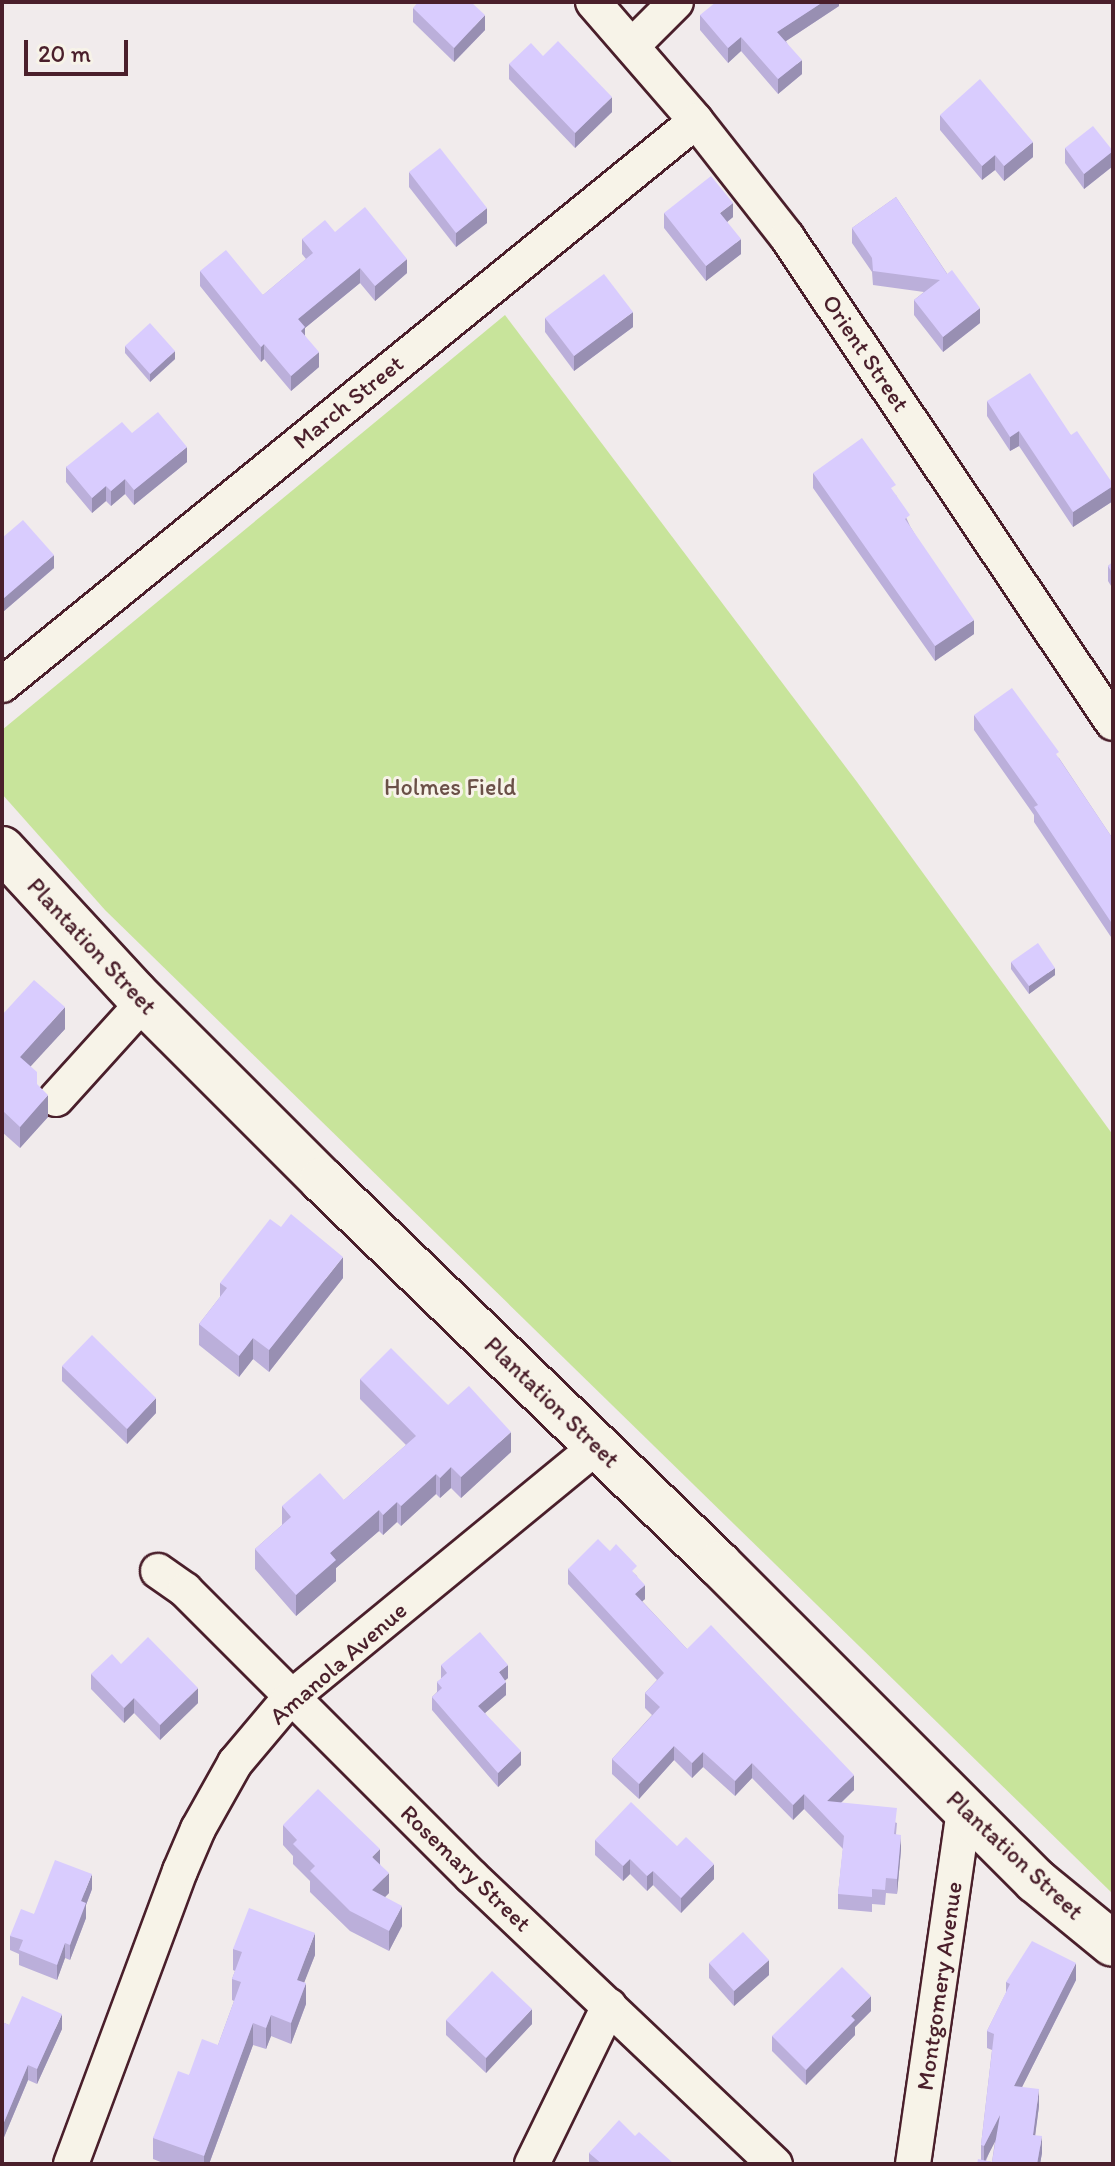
<!DOCTYPE html>
<style>
body{margin:0}
#map{position:relative;width:1115px;height:2166px;overflow:hidden;background:#f1ebec;font-family:Itim,sans-serif}
div>[style]{position:absolute}
.green>*{inset:0;background:#c8e49b}
.roads{filter:drop-shadow(2px 0 #4a1f2b) drop-shadow(-2px 0 #4a1f2b) drop-shadow(0 2px #4a1f2b) drop-shadow(0 -2px #4a1f2b)}
.street>*{height:34px;margin:-17px;padding:0 17px;transform-origin:17px;border-radius:17px;background:#f7f3e8}
.secondary>*{height:44px;margin:-22px;padding:0 22px;transform-origin:22px;border-radius:22px;background:#f7f3e8}
.wall>*{inset:0;background:#bbafda}
.shaded-wall>*{inset:0;background:#988fb2}
.building>*{inset:0;background:#d9ccfe}
span{translate:-50% -50%;white-space:nowrap;text-align:center;line-height:1.15;-webkit-text-stroke:6px #f7f3e8;paint-order:stroke}
.street-label{font-size:24px;color:#4a1f2b}
.park-label{font-size:24px;color:#6a5047}
.frame{position:absolute;inset:0;border:4px solid #4a1f2b;pointer-events:none}
.scale{position:absolute;left:24px;top:40px;width:104px;height:36px;box-sizing:border-box;border:4px solid #4a1f2b;border-top:0;padding-left:10px;font-size:24px;line-height:28px;white-space:nowrap;color:#4a1f2b;-webkit-text-stroke:6px #f7f3e8;paint-order:stroke}
</style>
<div id="map">
<div class="green">
<i style="clip-path:polygon(505px 315px,857px 782px,1113px 1135px,1113px 1894px,105px 910px,2px 794px,2px 730px)"></i>
</div>
<div class="roads">
<div class="street">
<i style="left:593px;top:2px;width:157px;rotate:49.1deg"></i>
<i style="left:696px;top:121px;width:147px;rotate:51.9deg"></i>
<i style="left:787px;top:237px;width:585px;rotate:56.15deg"></i>
<i style="left:632px;top:46px;width:62px;rotate:-45deg"></i>
<i style="left:2px;top:685px;width:894px;rotate:-39.1deg"></i>
<i style="left:56px;top:1099px;width:131px;rotate:-47.8deg"></i>
<i style="left:158px;top:1571px;width:33px;rotate:35deg"></i>
<i style="left:185px;top:1590px;width:404px;rotate:45deg"></i>
<i style="left:471px;top:1876px;width:419px;rotate:43.5deg"></i>
<i style="left:71px;top:2164px;width:313px;rotate:-69.6deg"></i>
<i style="left:180px;top:1871px;width:46px;rotate:-66.8deg"></i>
<i style="left:198px;top:1829px;width:76px;rotate:-60.7deg"></i>
<i style="left:235px;top:1763px;width:82px;rotate:-49.9deg"></i>
<i style="left:288px;top:1700px;width:400px;rotate:-39.4deg"></i>
<i style="left:532px;top:2164px;width:176px;rotate:-64deg"></i>
<i style="left:913px;top:2164px;width:360px;rotate:-81.8deg"></i>
</div>
<div class="secondary">
<i style="left:2px;top:849px;width:197px;rotate:47.3deg"></i>
<i style="left:136px;top:994px;width:263px;rotate:45deg"></i>
<i style="left:322px;top:1180px;width:552px;rotate:44.05deg"></i>
<i style="left:719px;top:1564px;width:448px;rotate:45deg"></i>
<i style="left:1036px;top:1881px;width:99px;rotate:39.3deg"></i>
</div>
</div>
<div class="wall">
<i style="clip-path:polygon(839px 2px,839px 6px,786px 41px,802px 74px,778px 94px,741px 51px,728px 63px,700px 30px,700px 15px)"></i>
<i style="clip-path:polygon(413px 8px,485px 30px,454px 62px,413px 22px)"></i>
<i style="clip-path:polygon(543px 56px,612px 112px,575px 148px,509px 79px,509px 64px)"></i>
<i style="clip-path:polygon(940px 115px,1033px 157px,1004px 181px,995px 170px,982px 180px,940px 130px)"></i>
<i style="clip-path:polygon(1065px 148px,1113px 151px,1113px 166px,1084px 189px,1065px 163px)"></i>
<i style="clip-path:polygon(409px 172px,487px 223px,456px 247px,409px 187px)"></i>
<i style="clip-path:polygon(896px 197px,980px 323px,943px 352px,914px 315px,914px 300px,924px 292px,873px 285px,872px 272px,852px 243px,852px 228px)"></i>
<i style="clip-path:polygon(664px 213px,733px 217px,727px 222px,741px 254px,706px 281px,664px 228px)"></i>
<i style="clip-path:polygon(335px 232px,407px 273px,375px 301px,360px 283px,305px 328px,305px 336px,319px 367px,291px 391px,264px 359px,261px 362px,200px 286px,200px 271px,263px 295px,306px 259px,302px 254px,302px 239px)"></i>
<i style="clip-path:polygon(545px 318px,633px 327px,574px 371px,545px 332px)"></i>
<i style="clip-path:polygon(125px 346px,175px 359px,150px 382px,125px 353px)"></i>
<i style="clip-path:polygon(987px 401px,1071px 435px,1113px 484px,1113px 501px,1073px 527px,1019px 446px,1010px 451px,987px 416px)"></i>
<i style="clip-path:polygon(132px 433px,187px 462px,134px 505px,125px 494px,111px 506px,106px 501px,92px 513px,66px 482px,66px 467px)"></i>
<i style="clip-path:polygon(813px 473px,896px 495px,910px 526px,974px 634px,935px 661px,813px 488px)"></i>
<i style="clip-path:polygon(2px 538px,54px 568px,4px 611px,2px 609px)"></i>
<i style="clip-path:polygon(1113px 562px,1113px 589px,1108px 581px,1108px 566px)"></i>
<i style="clip-path:polygon(974px 715px,1059px 758px,1113px 839px,1113px 940px,1034px 822px,1034px 815px,974px 730px)"></i>
<i style="clip-path:polygon(1011px 962px,1055px 975px,1029px 994px,1011px 969px)"></i>
<i style="clip-path:polygon(2px 1015px,65px 1029px,30px 1066px,48px 1117px,20px 1148px,2px 1132px)"></i>
<i style="clip-path:polygon(343px 1278px,269px 1372px,253px 1359px,239px 1377px,199px 1345px,199px 1324px,220px 1297px,220px 1283px)"></i>
<i style="clip-path:polygon(62px 1366px,156px 1413px,127px 1444px,62px 1381px)"></i>
<i style="clip-path:polygon(360px 1379px,448px 1405px,511px 1452px,461px 1498px,451px 1488px,440px 1498px,436px 1494px,401px 1526px,397px 1522px,383px 1535px,379px 1531px,336px 1568px,336px 1581px,296px 1616px,255px 1569px,255px 1549px,282px 1525px,282px 1506px,344px 1500px,406px 1445px,360px 1399px)"></i>
<i style="clip-path:polygon(610px 1551px,637px 1576px,645px 1599px,642px 1601px,687px 1649px,854px 1790px,841px 1803px,897px 1823px,896px 1834px,901px 1850px,897px 1894px,886px 1893px,885px 1905px,872px 1904px,872px 1912px,838px 1909px,838px 1894px,843px 1849px,804px 1809px,793px 1820px,752px 1778px,735px 1796px,703px 1767px,692px 1778px,674px 1760px,639px 1799px,612px 1774px,612px 1759px,652px 1715px,645px 1708px,645px 1693px,657px 1680px,568px 1584px,568px 1569px)"></i>
<i style="clip-path:polygon(121px 1664px,198px 1703px,160px 1740px,134px 1713px,124px 1723px,91px 1689px,91px 1674px)"></i>
<i style="clip-path:polygon(441px 1665px,508px 1678px,505px 1680px,506px 1695px,485px 1713px,521px 1765px,498px 1787px,432px 1710px,432px 1697px,437px 1692px,437px 1682px,441px 1679px)"></i>
<i style="clip-path:polygon(283px 1825px,380px 1864px,389px 1893px,385px 1897px,402px 1926px,389px 1951px,350px 1931px,310px 1892px,310px 1881px,293px 1864px,293px 1856px,283px 1845px)"></i>
<i style="clip-path:polygon(595px 1840px,677px 1846px,714px 1879px,681px 1913px,653px 1885px,647px 1891px,630px 1874px,623px 1881px,595px 1855px)"></i>
<i style="clip-path:polygon(92px 1889px,86px 1905px,86px 1918px,70px 1960px,65px 1958px,57px 1980px,19px 1965px,19px 1954px,10px 1950px,10px 1936px,34px 1914px)"></i>
<i style="clip-path:polygon(233px 1949px,315px 1955px,304px 1982px,306px 2004px,291px 2044px,271px 2036px,266px 2049px,253px 2045px,209px 2164px,166px 2164px,153px 2159px,153px 2138px,189px 2075px,218px 2045px,234px 2001px,232px 2000px,232px 1979px,235px 1971px,233px 1970px)"></i>
<i style="clip-path:polygon(709px 1963px,769px 1975px,734px 2006px,709px 1978px)"></i>
<i style="clip-path:polygon(evenodd,1076px 1980px,1022px 2087px,1039px 2106px,1035px 2135px,1042px 2153px,1040px 2164px,977px 2164px,981px 2160px,981px 2145px,992px 2050px,987px 2048px,987px 2031px,1006px 1993px,1006px 1982px,1076px 1980px,995px 2141px,992px 2162px,986px 2161px,989px 2153px,995px 2141px)"></i>
<i style="clip-path:polygon(871px 2011px,855px 2027px,855px 2035px,806px 2085px,772px 2051px,772px 2036px)"></i>
<i style="clip-path:polygon(446px 2020px,532px 2024px,486px 2073px,446px 2035px)"></i>
<i style="clip-path:polygon(2px 2022px,9px 2025px,62px 2029px,37px 2084px,28px 2080px,2px 2142px)"></i>
<i style="clip-path:polygon(635px 2136px,674px 2164px,589px 2164px,589px 2153px)"></i>
</div>
<div class="shaded-wall">
<i style="clip-path:polygon(823px 2px,839px 2px,839px 6px,777px 47px,777px 32px)"></i>
<i style="clip-path:polygon(485px 15px,485px 30px,454px 62px,454px 48px)"></i>
<i style="clip-path:polygon(741px 37px,741px 51px,728px 63px,728px 48px)"></i>
<i style="clip-path:polygon(802px 60px,802px 74px,778px 94px,778px 79px)"></i>
<i style="clip-path:polygon(612px 97px,612px 112px,575px 148px,575px 133px)"></i>
<i style="clip-path:polygon(1033px 142px,1033px 157px,1004px 181px,1004px 166px)"></i>
<i style="clip-path:polygon(1113px 151px,1113px 166px,1084px 189px,1084px 174px)"></i>
<i style="clip-path:polygon(995px 155px,995px 170px,982px 180px,982px 166px)"></i>
<i style="clip-path:polygon(733px 203px,733px 217px,720px 228px,720px 213px)"></i>
<i style="clip-path:polygon(487px 208px,487px 223px,456px 247px,456px 233px)"></i>
<i style="clip-path:polygon(741px 239px,741px 254px,706px 281px,706px 266px)"></i>
<i style="clip-path:polygon(407px 259px,407px 273px,375px 301px,375px 286px)"></i>
<i style="clip-path:polygon(360px 268px,360px 283px,305px 328px,305px 342px,301px 346px,298px 319px)"></i>
<i style="clip-path:polygon(980px 308px,980px 323px,943px 352px,943px 337px)"></i>
<i style="clip-path:polygon(633px 312px,633px 327px,574px 371px,574px 356px)"></i>
<i style="clip-path:polygon(264px 344px,264px 359px,261px 362px,261px 347px)"></i>
<i style="clip-path:polygon(175px 351px,175px 359px,150px 382px,150px 374px)"></i>
<i style="clip-path:polygon(319px 352px,319px 367px,291px 391px,291px 376px)"></i>
<i style="clip-path:polygon(1019px 431px,1019px 446px,1010px 451px,1010px 437px)"></i>
<i style="clip-path:polygon(187px 447px,187px 462px,134px 505px,134px 490px)"></i>
<i style="clip-path:polygon(125px 479px,125px 494px,111px 506px,111px 491px)"></i>
<i style="clip-path:polygon(106px 486px,106px 501px,92px 513px,92px 498px)"></i>
<i style="clip-path:polygon(1113px 486px,1113px 501px,1073px 527px,1073px 512px)"></i>
<i style="clip-path:polygon(54px 555px,54px 568px,4px 611px,4px 598px)"></i>
<i style="clip-path:polygon(974px 620px,974px 634px,935px 661px,935px 646px)"></i>
<i style="clip-path:polygon(1055px 968px,1055px 975px,1029px 994px,1029px 986px)"></i>
<i style="clip-path:polygon(65px 1007px,65px 1029px,20px 1078px,20px 1057px)"></i>
<i style="clip-path:polygon(48px 1095px,48px 1117px,20px 1148px,20px 1127px)"></i>
<i style="clip-path:polygon(343px 1257px,343px 1278px,269px 1372px,269px 1350px)"></i>
<i style="clip-path:polygon(253px 1338px,253px 1359px,239px 1377px,239px 1356px)"></i>
<i style="clip-path:polygon(156px 1398px,156px 1413px,127px 1444px,127px 1429px)"></i>
<i style="clip-path:polygon(511px 1432px,511px 1452px,461px 1498px,461px 1477px)"></i>
<i style="clip-path:polygon(451px 1467px,451px 1488px,440px 1498px,440px 1478px)"></i>
<i style="clip-path:polygon(436px 1474px,436px 1494px,401px 1526px,401px 1506px)"></i>
<i style="clip-path:polygon(397px 1502px,397px 1522px,383px 1535px,383px 1515px)"></i>
<i style="clip-path:polygon(379px 1510px,379px 1531px,336px 1568px,336px 1581px,296px 1616px,296px 1595px,330px 1553px)"></i>
<i style="clip-path:polygon(645px 1585px,645px 1599px,635px 1608px,635px 1594px)"></i>
<i style="clip-path:polygon(508px 1665px,508px 1678px,499px 1686px,499px 1672px)"></i>
<i style="clip-path:polygon(506px 1682px,506px 1695px,478px 1719px,478px 1706px)"></i>
<i style="clip-path:polygon(198px 1688px,198px 1703px,160px 1740px,160px 1725px)"></i>
<i style="clip-path:polygon(134px 1698px,134px 1713px,124px 1723px,124px 1708px)"></i>
<i style="clip-path:polygon(674px 1746px,674px 1760px,639px 1799px,639px 1784px)"></i>
<i style="clip-path:polygon(521px 1751px,521px 1765px,498px 1787px,498px 1773px)"></i>
<i style="clip-path:polygon(703px 1752px,703px 1767px,692px 1778px,692px 1763px)"></i>
<i style="clip-path:polygon(752px 1763px,752px 1778px,735px 1796px,735px 1781px)"></i>
<i style="clip-path:polygon(854px 1775px,854px 1790px,827px 1816px,827px 1801px)"></i>
<i style="clip-path:polygon(804px 1794px,804px 1809px,793px 1820px,793px 1805px)"></i>
<i style="clip-path:polygon(901px 1835px,901px 1850px,897px 1894px,897px 1879px)"></i>
<i style="clip-path:polygon(380px 1849px,380px 1870px,372px 1857px)"></i>
<i style="clip-path:polygon(630px 1859px,630px 1874px,623px 1881px,623px 1866px)"></i>
<i style="clip-path:polygon(714px 1864px,714px 1879px,681px 1913px,681px 1898px)"></i>
<i style="clip-path:polygon(653px 1871px,653px 1885px,647px 1891px,647px 1876px)"></i>
<i style="clip-path:polygon(389px 1873px,389px 1893px,372px 1910px,372px 1890px)"></i>
<i style="clip-path:polygon(92px 1874px,92px 1889px,86px 1905px,86px 1918px,70px 1960px,70px 1945px,81px 1901px)"></i>
<i style="clip-path:polygon(402px 1906px,402px 1926px,389px 1951px,389px 1931px)"></i>
<i style="clip-path:polygon(315px 1933px,315px 1955px,297px 2001px,297px 1980px)"></i>
<i style="clip-path:polygon(65px 1943px,65px 1958px,57px 1980px,57px 1965px)"></i>
<i style="clip-path:polygon(769px 1960px,769px 1975px,734px 2006px,734px 1991px)"></i>
<i style="clip-path:polygon(1076px 1963px,1076px 1980px,1014px 2103px,1014px 2086px)"></i>
<i style="clip-path:polygon(306px 1983px,306px 2004px,291px 2044px,291px 2023px)"></i>
<i style="clip-path:polygon(871px 1996px,871px 2011px,855px 2027px,855px 2035px,806px 2085px,806px 2070px,851px 2016px)"></i>
<i style="clip-path:polygon(532px 2009px,532px 2024px,486px 2073px,486px 2058px)"></i>
<i style="clip-path:polygon(62px 2014px,62px 2029px,37px 2084px,37px 2069px)"></i>
<i style="clip-path:polygon(271px 2015px,271px 2036px,266px 2049px,266px 2028px)"></i>
<i style="clip-path:polygon(253px 2023px,253px 2045px,209px 2164px,204px 2164px,204px 2156px)"></i>
<i style="clip-path:polygon(28px 2065px,28px 2080px,2px 2142px,2px 2127px)"></i>
<i style="clip-path:polygon(1039px 2089px,1039px 2106px,1033px 2152px,1033px 2135px)"></i>
<i style="clip-path:polygon(1000px 2115px,1000px 2132px,984px 2163px,984px 2146px)"></i>
<i style="clip-path:polygon(1042px 2136px,1042px 2153px,1040px 2164px,1037px 2164px)"></i>
</div>
<div class="building">
<i style="clip-path:polygon(418px 2px,471px 2px,485px 15px,454px 48px,413px 8px)"></i>
<i style="clip-path:polygon(716px 2px,823px 2px,777px 32px,802px 60px,778px 79px,741px 37px,728px 48px,700px 15px)"></i>
<i style="clip-path:polygon(558px 41px,612px 97px,575px 133px,509px 64px,531px 43px,543px 56px)"></i>
<i style="clip-path:polygon(980px 79px,1033px 142px,1004px 166px,995px 155px,982px 166px,940px 115px)"></i>
<i style="clip-path:polygon(1093px 126px,1113px 151px,1084px 174px,1065px 148px)"></i>
<i style="clip-path:polygon(440px 148px,487px 208px,456px 233px,409px 172px)"></i>
<i style="clip-path:polygon(711px 176px,733px 203px,720px 213px,741px 239px,706px 266px,664px 213px)"></i>
<i style="clip-path:polygon(896px 197px,947px 274px,952px 270px,980px 308px,943px 337px,914px 300px,940px 280px,873px 271px,872px 258px,852px 228px)"></i>
<i style="clip-path:polygon(365px 207px,407px 259px,375px 286px,360px 268px,298px 319px,305px 327px,301px 331px,319px 352px,291px 376px,264px 344px,261px 347px,200px 271px,226px 250px,263px 295px,313px 253px,302px 239px,325px 220px,335px 232px)"></i>
<i style="clip-path:polygon(604px 274px,633px 312px,574px 356px,545px 318px)"></i>
<i style="clip-path:polygon(150px 323px,175px 351px,150px 374px,125px 346px)"></i>
<i style="clip-path:polygon(1030px 373px,1071px 435px,1077px 431px,1113px 484px,1113px 486px,1073px 512px,1019px 431px,1010px 437px,987px 401px)"></i>
<i style="clip-path:polygon(158px 412px,187px 447px,134px 490px,125px 479px,111px 491px,106px 486px,92px 498px,66px 467px,122px 422px,132px 433px)"></i>
<i style="clip-path:polygon(862px 438px,896px 485px,891px 488px,910px 515px,905px 519px,974px 620px,935px 646px,813px 473px)"></i>
<i style="clip-path:polygon(23px 520px,54px 555px,4px 598px,2px 595px,2px 538px)"></i>
<i style="clip-path:polygon(1113px 562px,1113px 574px,1108px 566px)"></i>
<i style="clip-path:polygon(1012px 688px,1059px 752px,1056px 754px,1113px 839px,1113px 925px,1034px 807px,1038px 805px,974px 715px)"></i>
<i style="clip-path:polygon(1038px 943px,1055px 968px,1029px 986px,1011px 962px)"></i>
<i style="clip-path:polygon(34px 980px,65px 1007px,20px 1057px,37px 1072px,37px 1084px,48px 1095px,20px 1127px,2px 1110px,2px 1015px)"></i>
<i style="clip-path:polygon(291px 1214px,343px 1257px,269px 1350px,253px 1338px,239px 1356px,199px 1324px,227px 1288px,220px 1283px,270px 1219px,281px 1227px)"></i>
<i style="clip-path:polygon(92px 1335px,156px 1398px,127px 1429px,62px 1366px)"></i>
<i style="clip-path:polygon(391px 1348px,448px 1405px,469px 1386px,511px 1432px,461px 1477px,451px 1467px,440px 1478px,436px 1474px,401px 1506px,397px 1502px,383px 1515px,379px 1510px,330px 1553px,336px 1560px,296px 1595px,255px 1549px,291px 1517px,282px 1506px,320px 1473px,344px 1500px,416px 1436px,360px 1379px)"></i>
<i style="clip-path:polygon(598px 1539px,610px 1551px,616px 1544px,637px 1566px,632px 1571px,645px 1585px,635px 1594px,687px 1649px,711px 1625px,854px 1775px,827px 1801px,897px 1808px,894px 1834px,901px 1835px,897px 1879px,886px 1878px,885px 1890px,872px 1889px,872px 1897px,838px 1894px,844px 1836px,804px 1794px,793px 1805px,752px 1763px,735px 1781px,703px 1752px,692px 1763px,674px 1746px,639px 1784px,612px 1759px,660px 1707px,645px 1693px,664px 1673px,568px 1569px)"></i>
<i style="clip-path:polygon(480px 1632px,508px 1665px,499px 1672px,506px 1682px,478px 1706px,521px 1751px,498px 1773px,432px 1697px,442px 1688px,437px 1682px,447px 1673px,441px 1665px)"></i>
<i style="clip-path:polygon(148px 1637px,198px 1688px,160px 1725px,134px 1698px,124px 1708px,91px 1674px,112px 1654px,121px 1664px)"></i>
<i style="clip-path:polygon(318px 1789px,380px 1849px,372px 1857px,389px 1873px,372px 1890px,402px 1906px,389px 1931px,350px 1911px,310px 1871px,315px 1866px,293px 1844px,297px 1840px,283px 1825px)"></i>
<i style="clip-path:polygon(631px 1802px,677px 1846px,686px 1837px,714px 1864px,681px 1898px,653px 1871px,647px 1876px,630px 1859px,623px 1866px,595px 1840px)"></i>
<i style="clip-path:polygon(55px 1860px,92px 1874px,81px 1901px,86px 1903px,70px 1945px,65px 1943px,57px 1965px,19px 1950px,23px 1940px,10px 1936px,21px 1909px,34px 1914px)"></i>
<i style="clip-path:polygon(249px 1908px,315px 1933px,297px 1980px,306px 1983px,291px 2023px,271px 2015px,266px 2028px,253px 2023px,204px 2156px,153px 2138px,178px 2071px,189px 2075px,202px 2039px,218px 2045px,241px 1982px,232px 1979px,242px 1952px,233px 1949px)"></i>
<i style="clip-path:polygon(743px 1932px,769px 1960px,734px 1991px,709px 1963px)"></i>
<i style="clip-path:polygon(1032px 1941px,1076px 1963px,1014px 2086px,1039px 2089px,1033px 2135px,1042px 2136px,1037px 2164px,977px 2164px,978px 2159px,992px 2162px,1000px 2115px,984px 2146px,981px 2145px,994px 2034px,987px 2031px,1010px 1984px,1006px 1982px)"></i>
<i style="clip-path:polygon(842px 1967px,871px 1996px,851px 2016px,855px 2020px,806px 2070px,772px 2036px)"></i>
<i style="clip-path:polygon(492px 1971px,532px 2009px,486px 2058px,446px 2020px)"></i>
<i style="clip-path:polygon(22px 1996px,62px 2014px,37px 2069px,28px 2065px,2px 2127px,2px 2022px,9px 2025px)"></i>
<i style="clip-path:polygon(619px 2120px,635px 2136px,639px 2132px,674px 2164px,602px 2164px,589px 2153px)"></i>
</div>
<div class="street-label">
<span style="left:866px;top:353px;rotate:56deg">Orient Street</span>
<span style="left:348px;top:402px;rotate:-39deg">March Street</span>
<span style="left:92px;top:946px;rotate:47deg">Plantation Street</span>
<span style="left:552px;top:1402px;rotate:44deg">Plantation Street</span>
<span style="left:338px;top:1663px;rotate:-41deg">Amanola Avenue</span>
<span style="left:1015px;top:1855px;rotate:43deg">Plantation Street</span>
<span style="left:466px;top:1868px;rotate:44deg">Rosemary Street</span>
<span style="left:939px;top:1986px;rotate:-82deg">Montgomery Avenue</span>
</div>
<div class="park-label">
<span style="left:450px;top:787px">Holmes Field</span>
</div>
<div class="frame"></div>
<div class="scale">20 m</div>
</div>
